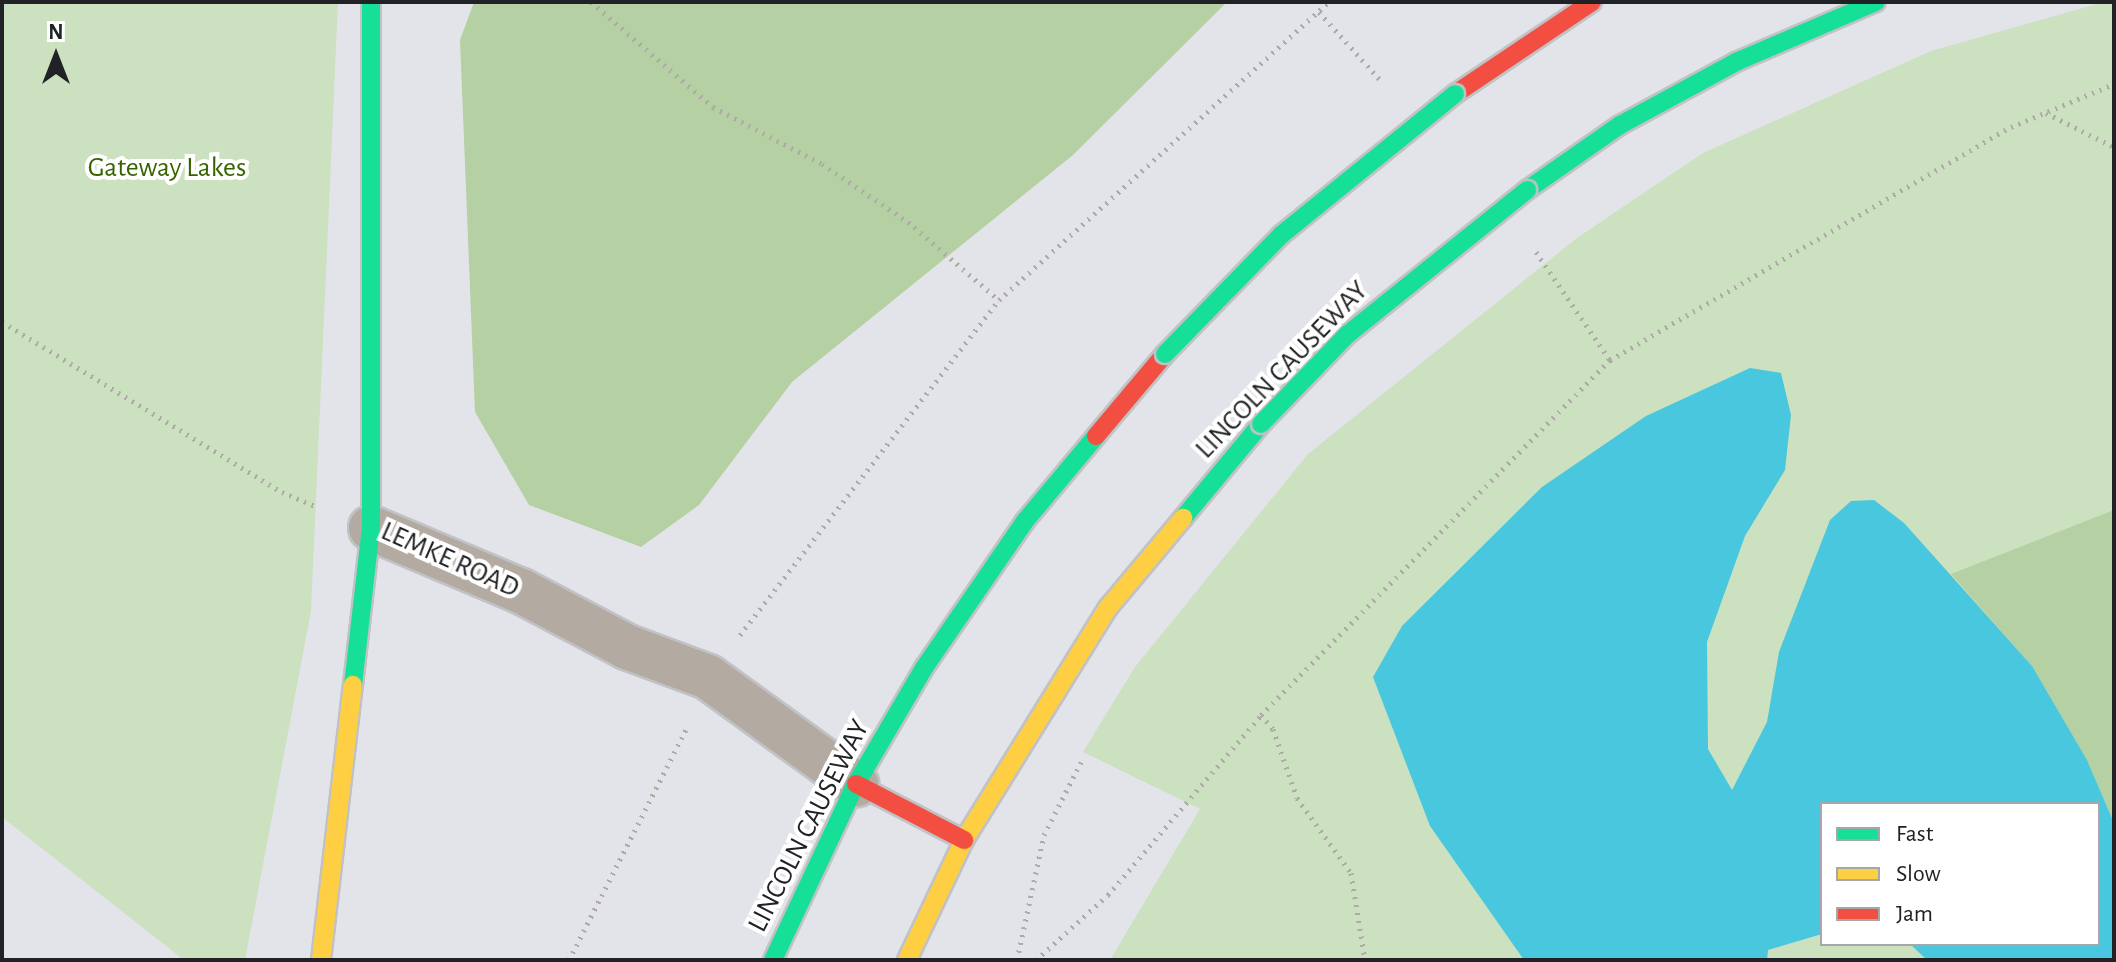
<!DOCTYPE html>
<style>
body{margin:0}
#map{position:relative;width:2116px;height:962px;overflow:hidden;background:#e3e4e9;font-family:"Alegreya Sans",sans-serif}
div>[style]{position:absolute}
.green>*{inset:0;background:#cbe1bf}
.forest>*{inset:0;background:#b5d0a2}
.water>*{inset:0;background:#48c7de}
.path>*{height:5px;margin-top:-2.5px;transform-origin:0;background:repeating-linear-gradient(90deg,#aeaaa5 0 2px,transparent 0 8px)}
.roads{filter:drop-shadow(2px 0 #c1c2c5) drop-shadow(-2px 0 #c1c2c5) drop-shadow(0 2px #c1c2c5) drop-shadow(0 -2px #c1c2c5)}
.street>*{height:44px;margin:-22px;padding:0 22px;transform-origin:22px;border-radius:22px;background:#b3aaa1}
.fast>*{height:18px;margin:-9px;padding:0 9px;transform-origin:9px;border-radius:9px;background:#16e098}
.slow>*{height:18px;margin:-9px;padding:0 9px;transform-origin:9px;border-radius:9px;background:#ffcf43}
.jam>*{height:18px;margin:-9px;padding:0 9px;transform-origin:9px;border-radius:9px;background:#f24e42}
.bridges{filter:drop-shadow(2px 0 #c1c2c5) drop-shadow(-2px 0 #c1c2c5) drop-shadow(0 2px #c1c2c5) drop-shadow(0 -2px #c1c2c5)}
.fast-bridge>*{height:18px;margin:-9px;padding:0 9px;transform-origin:9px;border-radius:9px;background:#16e098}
span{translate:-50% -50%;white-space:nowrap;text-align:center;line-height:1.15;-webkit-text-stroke:8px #fff;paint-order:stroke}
.park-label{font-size:28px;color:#386400}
.street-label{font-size:28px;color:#212225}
.frame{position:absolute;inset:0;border:4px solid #212225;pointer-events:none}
.legend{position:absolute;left:1820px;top:802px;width:280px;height:144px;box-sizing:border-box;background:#fff;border:2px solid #a6a7a8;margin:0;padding:10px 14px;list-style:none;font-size:24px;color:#212225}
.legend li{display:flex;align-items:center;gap:16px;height:40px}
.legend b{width:40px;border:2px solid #a6a7a8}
.north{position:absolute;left:16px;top:16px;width:80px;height:80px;-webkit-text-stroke:6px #fff;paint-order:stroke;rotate:0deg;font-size:22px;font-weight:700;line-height:32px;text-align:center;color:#212225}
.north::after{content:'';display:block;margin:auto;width:28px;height:36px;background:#212225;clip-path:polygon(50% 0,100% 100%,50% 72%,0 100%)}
</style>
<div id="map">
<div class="green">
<i style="clip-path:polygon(2px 2px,338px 2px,311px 611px,245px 960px,184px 960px,2px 817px)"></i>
<i style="clip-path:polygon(evenodd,2104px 2px,2114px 2px,2114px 960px,1110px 960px,1200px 809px,1083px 752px,1135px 667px,1308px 454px,1577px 238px,1703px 153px,1931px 51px,2104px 2px,1822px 804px,2098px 804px,2098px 944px,1822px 944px,1822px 804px)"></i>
</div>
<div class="forest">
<i style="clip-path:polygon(474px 2px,1227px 2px,1073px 155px,792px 382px,699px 505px,641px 547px,529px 505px,475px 412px,460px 40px)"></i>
<i style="clip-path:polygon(2114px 510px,2114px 823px,2087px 760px,2032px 666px,1951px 574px)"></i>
</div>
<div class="water">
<i style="clip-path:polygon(1750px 368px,1781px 373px,1791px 415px,1785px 470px,1745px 536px,1707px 642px,1708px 749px,1732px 790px,1767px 722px,1779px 652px,1830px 520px,1851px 501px,1874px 500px,1904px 523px,2032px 666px,2087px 760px,2114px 823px,2114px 960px,1927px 960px,1910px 944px,2098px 944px,2098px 804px,1822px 804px,1822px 934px,1768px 950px,1767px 960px,1524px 960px,1430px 826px,1373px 677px,1402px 626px,1542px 487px,1646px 416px)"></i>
</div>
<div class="path">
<i style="left:591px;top:2px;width:161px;rotate:40.7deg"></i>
<i style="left:713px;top:107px;width:123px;rotate:27.6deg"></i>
<i style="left:822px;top:164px;width:104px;rotate:34deg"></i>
<i style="left:908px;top:222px;width:120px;rotate:40.6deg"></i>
<i style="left:1319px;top:12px;width:94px;rotate:48deg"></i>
<i style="left:2046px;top:113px;width:76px;rotate:26.6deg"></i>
<i style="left:1536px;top:252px;width:131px;rotate:55.6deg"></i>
<i style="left:2px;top:322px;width:328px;rotate:31.3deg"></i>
<i style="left:282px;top:492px;width:39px;rotate:23deg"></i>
<i style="left:740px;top:635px;width:423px;rotate:-52.3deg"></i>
<i style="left:999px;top:300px;width:445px;rotate:-42.1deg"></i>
<i style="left:1261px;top:715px;width:498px;rotate:-45.5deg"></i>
<i style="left:1610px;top:360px;width:464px;rotate:-30.2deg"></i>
<i style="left:2011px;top:127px;width:112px;rotate:-22.7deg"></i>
<i style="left:569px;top:960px;width:259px;rotate:-63.1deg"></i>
<i style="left:1017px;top:960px;width:128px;rotate:-77.8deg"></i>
<i style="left:1044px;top:835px;width:86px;rotate:-63.1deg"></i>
<i style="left:1036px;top:960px;width:97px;rotate:-42.1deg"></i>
<i style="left:1108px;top:895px;width:236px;rotate:-49.6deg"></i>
<i style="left:1261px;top:715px;width:18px;rotate:49deg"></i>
<i style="left:1273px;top:729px;width:73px;rotate:70.8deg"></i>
<i style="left:1297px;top:798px;width:92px;rotate:54.2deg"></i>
<i style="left:1351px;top:873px;width:88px;rotate:80.9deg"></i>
</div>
<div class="roads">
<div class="street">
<i style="left:371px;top:528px;width:163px;rotate:22.8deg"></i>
<i style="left:521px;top:591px;width:120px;rotate:27.8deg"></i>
<i style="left:627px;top:647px;width:86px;rotate:20.3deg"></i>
<i style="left:708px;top:677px;width:183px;rotate:35.9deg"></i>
</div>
<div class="fast">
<i style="left:1527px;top:190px;width:113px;rotate:-35deg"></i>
<i style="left:1620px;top:125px;width:132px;rotate:-28.5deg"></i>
<i style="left:1736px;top:62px;width:152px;rotate:-23.2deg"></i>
<i style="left:1183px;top:518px;width:122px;rotate:-50.3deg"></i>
<i style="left:353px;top:685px;width:158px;rotate:-83.5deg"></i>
<i style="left:371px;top:528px;width:526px;rotate:-90deg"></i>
<i style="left:773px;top:960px;width:195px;rotate:-64.8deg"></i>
<i style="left:856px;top:784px;width:134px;rotate:-59.6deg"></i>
<i style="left:924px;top:668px;width:178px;rotate:-55.5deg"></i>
<i style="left:1025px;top:521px;width:111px;rotate:-50.1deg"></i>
</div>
<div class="slow">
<i style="left:321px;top:960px;width:277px;rotate:-83.4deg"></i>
<i style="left:907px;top:960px;width:133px;rotate:-64.6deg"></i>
<i style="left:964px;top:840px;width:272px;rotate:-58.2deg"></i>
<i style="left:1107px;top:609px;width:119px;rotate:-50.1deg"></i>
</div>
<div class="jam">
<i style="left:1455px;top:94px;width:165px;rotate:-33.9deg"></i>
<i style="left:1096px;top:436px;width:107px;rotate:-49.9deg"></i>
<i style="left:856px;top:784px;width:122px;rotate:27.4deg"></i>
</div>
</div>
<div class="bridges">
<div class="fast-bridge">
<i style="left:1165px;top:354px;width:166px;rotate:-45.7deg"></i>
<i style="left:1281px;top:235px;width:224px;rotate:-39deg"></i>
<i style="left:1261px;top:424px;width:125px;rotate:-46deg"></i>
<i style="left:1348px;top:334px;width:230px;rotate:-38.8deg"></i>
</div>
</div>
<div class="park-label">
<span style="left:167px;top:168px">Gateway Lakes</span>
</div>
<div class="street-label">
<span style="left:1282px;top:370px;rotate:-46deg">LINCOLN CAUSEWAY</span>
<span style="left:450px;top:560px;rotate:24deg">LEMKE ROAD</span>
<span style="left:809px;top:826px;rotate:-63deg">LINCOLN CAUSEWAY</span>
</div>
<div class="frame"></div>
<ul class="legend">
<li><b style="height:10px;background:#16e098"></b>Fast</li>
<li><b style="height:10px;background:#ffcf43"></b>Slow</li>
<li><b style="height:10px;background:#f24e42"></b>Jam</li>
</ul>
<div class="north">N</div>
</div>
